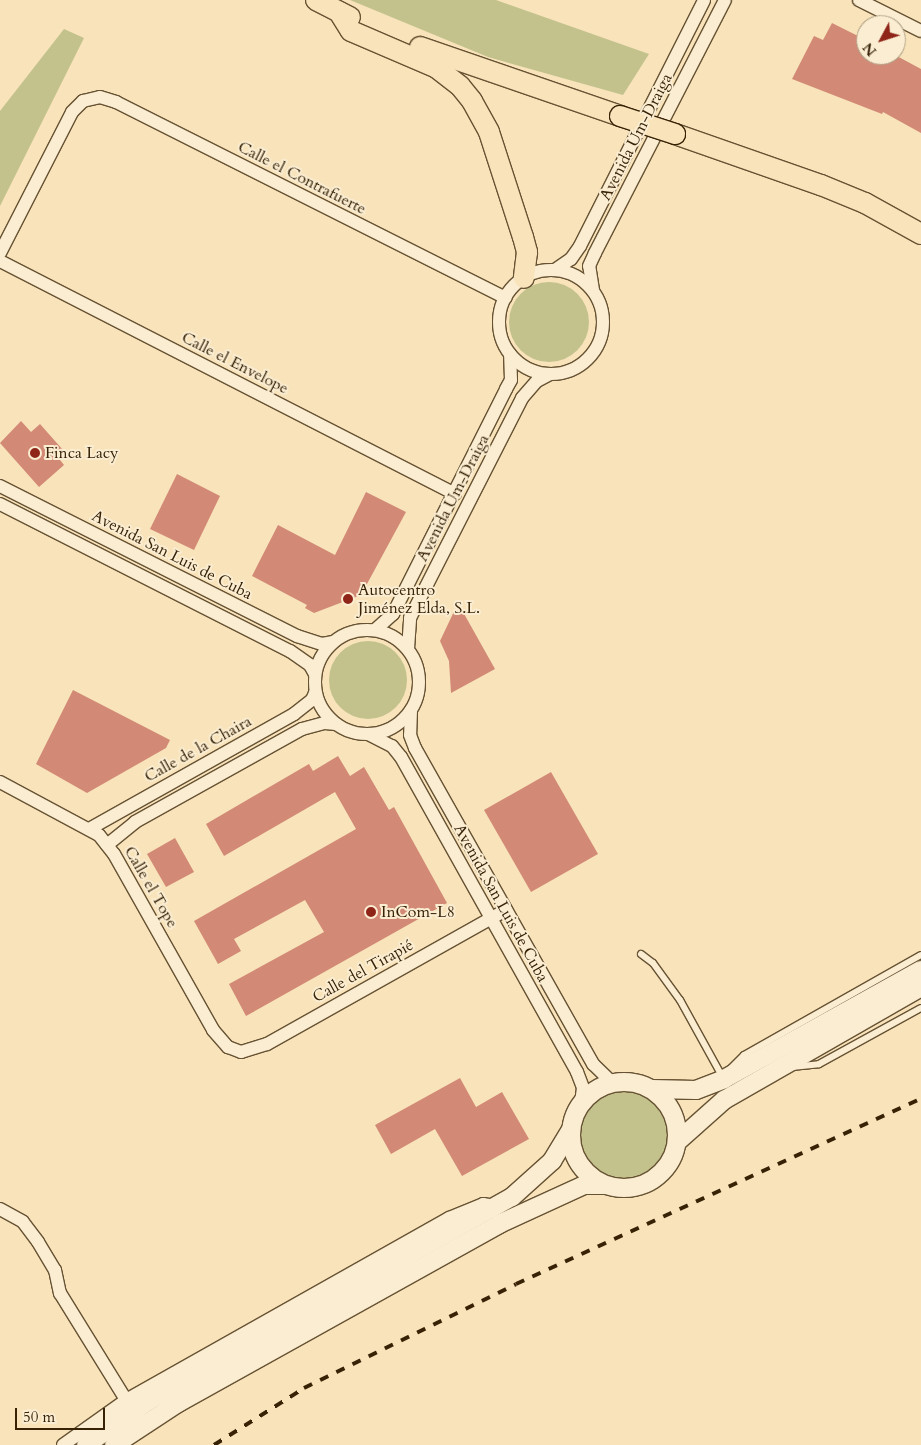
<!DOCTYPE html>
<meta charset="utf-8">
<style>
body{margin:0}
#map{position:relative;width:921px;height:1445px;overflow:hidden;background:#f8e3ba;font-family:Cardo,serif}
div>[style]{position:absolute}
.green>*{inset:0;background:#c3c28c}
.round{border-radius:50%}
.building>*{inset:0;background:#d28a76}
.roads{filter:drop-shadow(1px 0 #675233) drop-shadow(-1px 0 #675233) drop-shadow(0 1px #675233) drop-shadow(0 -1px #675233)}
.lane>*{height:6px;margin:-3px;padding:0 3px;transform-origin:3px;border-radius:3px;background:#faedd2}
.street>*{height:12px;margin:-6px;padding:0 6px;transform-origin:6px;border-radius:6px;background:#faedd2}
.street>.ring{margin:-6px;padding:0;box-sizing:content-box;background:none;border:12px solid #faedd2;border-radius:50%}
.secondary>*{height:18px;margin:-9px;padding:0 9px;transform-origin:9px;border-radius:9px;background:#faedd2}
.secondary>.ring{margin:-9px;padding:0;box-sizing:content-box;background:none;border:18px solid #faedd2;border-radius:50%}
.primary>*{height:20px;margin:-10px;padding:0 10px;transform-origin:10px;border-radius:10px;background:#f8e3ba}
.rail>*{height:4px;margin-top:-2px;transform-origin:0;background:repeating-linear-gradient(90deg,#372206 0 9px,transparent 0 18px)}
.bridges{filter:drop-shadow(1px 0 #372206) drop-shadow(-1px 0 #372206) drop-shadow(0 1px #372206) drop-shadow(0 -1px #372206)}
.primary-bridge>*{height:20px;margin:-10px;padding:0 10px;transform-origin:10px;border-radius:10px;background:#f8e3ba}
.dots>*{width:14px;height:14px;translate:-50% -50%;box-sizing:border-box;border:2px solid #faedd2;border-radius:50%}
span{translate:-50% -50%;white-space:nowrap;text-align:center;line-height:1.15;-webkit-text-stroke:4px #faedd2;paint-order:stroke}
.street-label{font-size:16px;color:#372206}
.poi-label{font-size:16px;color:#372206}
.left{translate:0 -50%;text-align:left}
.north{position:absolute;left:856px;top:15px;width:50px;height:50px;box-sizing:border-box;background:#faedd2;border:1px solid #ac9c80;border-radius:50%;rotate:230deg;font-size:14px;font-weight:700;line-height:20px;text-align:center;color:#372206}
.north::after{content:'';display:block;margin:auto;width:18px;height:22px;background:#8f2418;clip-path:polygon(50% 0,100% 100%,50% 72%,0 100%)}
.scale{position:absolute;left:15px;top:1408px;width:90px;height:22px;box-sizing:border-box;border:2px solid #372206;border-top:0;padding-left:6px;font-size:15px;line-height:18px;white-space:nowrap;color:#372206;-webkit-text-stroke:4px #faedd2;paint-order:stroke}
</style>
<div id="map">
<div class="green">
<i style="clip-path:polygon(350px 0,496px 0,649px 54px,623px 95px,488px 57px)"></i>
<i style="clip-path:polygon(64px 29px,84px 38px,0 206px,0 111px)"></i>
<i class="round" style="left:509px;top:282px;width:80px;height:80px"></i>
<i class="round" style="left:329px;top:641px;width:78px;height:78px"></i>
<i class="round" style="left:579px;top:1091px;width:90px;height:90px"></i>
</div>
<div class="building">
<i style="clip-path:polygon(832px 23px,866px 40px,866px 55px,895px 55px,921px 69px,921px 133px,883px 112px,882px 114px,792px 79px,814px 36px,823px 40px)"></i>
<i style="clip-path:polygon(21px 421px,31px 432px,40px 424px,63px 450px,57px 456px,64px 465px,39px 487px,0 443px)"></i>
<i style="clip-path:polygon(177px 474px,220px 496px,194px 550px,150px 529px)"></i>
<i style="clip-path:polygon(366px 492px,406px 512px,361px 595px,314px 613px,305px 608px,307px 605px,252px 576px,278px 525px,335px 555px)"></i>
<i style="clip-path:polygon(458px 603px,495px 669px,451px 693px,449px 661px,440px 641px)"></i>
<i style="clip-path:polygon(73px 690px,170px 740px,166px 748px,87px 793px,36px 764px)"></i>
<i style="clip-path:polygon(338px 756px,350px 776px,364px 767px,389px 810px,394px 807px,447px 903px,246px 1016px,229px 984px,324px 932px,305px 900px,234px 939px,241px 951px,218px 964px,194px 921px,356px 829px,335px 792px,224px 856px,206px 824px,309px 764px,313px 771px)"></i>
<i style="clip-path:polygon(551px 772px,598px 854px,531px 892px,484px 810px)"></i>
<i style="clip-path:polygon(175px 838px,194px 872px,166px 887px,147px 854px)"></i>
<i style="clip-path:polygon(460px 1078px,476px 1107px,502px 1092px,529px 1139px,462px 1176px,435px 1129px,391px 1154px,375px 1125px)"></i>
</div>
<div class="roads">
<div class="lane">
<i style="left:641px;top:954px;width:15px;rotate:37deg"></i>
<i style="left:653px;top:963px;width:46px;rotate:53.9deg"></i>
<i style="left:680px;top:1000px;width:89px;rotate:61.1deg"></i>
<i style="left:792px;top:1067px;width:27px;rotate:-6deg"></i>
<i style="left:819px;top:1064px;width:116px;rotate:-28.8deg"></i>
<i style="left:731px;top:1068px;width:18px;rotate:-45deg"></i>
<i style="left:744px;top:1055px;width:203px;rotate:-29.5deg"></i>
</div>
<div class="street">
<i style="left:859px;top:0;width:69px;rotate:26.6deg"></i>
<i style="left:0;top:253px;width:158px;rotate:-62.9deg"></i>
<i style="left:72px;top:112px;width:16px;rotate:-45deg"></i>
<i style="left:83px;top:101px;width:17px;rotate:-13deg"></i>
<i style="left:100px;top:97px;width:17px;rotate:17deg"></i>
<i style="left:116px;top:102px;width:436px;rotate:26.7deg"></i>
<i style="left:0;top:261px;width:511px;rotate:27.12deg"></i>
<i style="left:555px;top:270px;width:19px;rotate:-35deg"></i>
<i style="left:571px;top:259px;width:16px;rotate:-55deg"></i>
<i style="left:580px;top:246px;width:275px;rotate:-63.2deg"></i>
<i class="ring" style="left:499px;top:270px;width:92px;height:92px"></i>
<i style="left:593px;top:290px;width:24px;rotate:-99deg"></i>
<i style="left:589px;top:266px;width:14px;rotate:-65deg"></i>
<i style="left:595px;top:253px;width:284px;rotate:-62.8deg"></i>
<i style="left:0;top:486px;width:333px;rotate:26.8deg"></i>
<i style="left:297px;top:636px;width:26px;rotate:18deg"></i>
<i style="left:322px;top:644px;width:10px;rotate:-11deg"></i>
<i style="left:0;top:504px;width:325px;rotate:26.9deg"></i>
<i style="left:290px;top:651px;width:24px;rotate:35deg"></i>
<i style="left:310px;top:665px;width:10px;rotate:61deg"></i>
<i class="ring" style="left:315px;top:630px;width:92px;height:92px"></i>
<i style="left:375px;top:630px;width:24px;rotate:-42deg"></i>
<i style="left:393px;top:614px;width:252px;rotate:-63.3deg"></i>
<i style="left:506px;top:389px;width:10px;rotate:-61deg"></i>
<i style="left:511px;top:380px;width:26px;rotate:-92deg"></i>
<i style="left:408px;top:649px;width:31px;rotate:-86deg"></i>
<i style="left:410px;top:618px;width:247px;rotate:-63deg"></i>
<i style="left:522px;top:398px;width:23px;rotate:-49deg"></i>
<i style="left:537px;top:381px;width:15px;rotate:-28deg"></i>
<i style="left:411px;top:710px;width:25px;rotate:92deg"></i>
<i style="left:410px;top:735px;width:14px;rotate:69deg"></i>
<i style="left:415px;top:748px;width:363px;rotate:60.6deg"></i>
<i style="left:593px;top:1064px;width:28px;rotate:44deg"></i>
<i style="left:368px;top:734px;width:27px;rotate:27deg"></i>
<i style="left:392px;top:746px;width:14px;rotate:51deg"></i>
<i style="left:401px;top:757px;width:361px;rotate:60.8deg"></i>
<i style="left:577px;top:1072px;width:17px;rotate:69deg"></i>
<i style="left:583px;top:1088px;width:15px;rotate:98deg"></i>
<i style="left:0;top:782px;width:112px;rotate:28.2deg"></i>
<i style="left:99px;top:835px;width:24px;rotate:52deg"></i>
<i style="left:114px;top:854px;width:202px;rotate:60.6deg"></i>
<i style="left:213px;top:1030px;width:23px;rotate:49deg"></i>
<i style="left:228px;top:1047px;width:14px;rotate:21deg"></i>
<i style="left:241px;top:1052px;width:27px;rotate:-17deg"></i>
<i style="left:267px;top:1044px;width:274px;rotate:-29.3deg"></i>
<i style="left:91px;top:828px;width:233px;rotate:-29.3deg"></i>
<i style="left:294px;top:714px;width:23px;rotate:-38deg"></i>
<i style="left:312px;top:700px;width:8px;rotate:-67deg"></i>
<i style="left:107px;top:845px;width:36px;rotate:-39deg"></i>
<i style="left:135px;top:822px;width:191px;rotate:-29.1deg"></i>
<i style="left:302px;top:729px;width:24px;rotate:-15deg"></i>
<i style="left:325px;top:723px;width:11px;rotate:5deg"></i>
<i style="left:0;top:1209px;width:26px;rotate:29deg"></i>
<i style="left:23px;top:1222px;width:25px;rotate:53deg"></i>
<i style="left:38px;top:1242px;width:33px;rotate:59deg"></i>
<i style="left:55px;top:1270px;width:24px;rotate:78deg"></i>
<i style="left:60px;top:1293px;width:126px;rotate:58.3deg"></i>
<i style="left:63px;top:1445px;width:77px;rotate:-35.5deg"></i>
<i style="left:126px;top:1400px;width:371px;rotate:-29.4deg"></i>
<i style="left:449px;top:1218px;width:37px;rotate:-22deg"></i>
<i style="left:483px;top:1204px;width:12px;rotate:9deg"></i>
</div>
<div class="secondary">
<i class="ring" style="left:571px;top:1082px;width:88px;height:88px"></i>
<i style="left:652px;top:1089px;width:44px;rotate:1.3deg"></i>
<i style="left:696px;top:1090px;width:30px;rotate:-21deg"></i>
<i style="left:724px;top:1079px;width:225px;rotate:-29deg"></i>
<i style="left:678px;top:1141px;width:62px;rotate:-41.7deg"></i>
<i style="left:724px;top:1100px;width:227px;rotate:-29.8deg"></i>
<i style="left:86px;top:1445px;width:78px;rotate:-35.1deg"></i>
<i style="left:150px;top:1400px;width:415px;rotate:-29.3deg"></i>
<i style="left:512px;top:1197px;width:54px;rotate:-42deg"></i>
<i style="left:552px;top:1161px;width:37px;rotate:-59deg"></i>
<i style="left:114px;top:1445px;width:77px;rotate:-33.3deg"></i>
<i style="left:178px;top:1403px;width:368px;rotate:-29.1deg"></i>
<i style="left:499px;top:1224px;width:94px;rotate:-24.6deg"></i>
<i style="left:584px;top:1185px;width:20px"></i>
</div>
<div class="primary">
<i style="left:316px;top:0;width:38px;rotate:27deg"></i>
<i style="left:339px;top:12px;width:22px;rotate:58deg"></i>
<i style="left:351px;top:31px;width:94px;rotate:23.3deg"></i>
<i style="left:437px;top:68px;width:29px;rotate:38deg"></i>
<i style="left:460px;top:86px;width:19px;rotate:51deg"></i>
<i style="left:472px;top:101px;width:35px;rotate:61deg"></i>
<i style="left:489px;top:132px;width:110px;rotate:72.1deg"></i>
<i style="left:523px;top:237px;width:16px;rotate:75deg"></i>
<i style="left:527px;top:252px;width:26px;rotate:97deg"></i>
<i style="left:420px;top:47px;width:212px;rotate:19deg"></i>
<i style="left:675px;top:134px;width:155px;rotate:19.3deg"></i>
<i style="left:821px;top:185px;width:48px;rotate:22.2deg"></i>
<i style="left:865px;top:203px;width:64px;rotate:29deg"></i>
</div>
</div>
<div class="rail">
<i style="left:214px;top:1445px;width:107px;rotate:-32.3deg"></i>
<i style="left:304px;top:1388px;width:236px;rotate:-26.1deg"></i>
<i style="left:516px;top:1284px;width:445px;rotate:-24.6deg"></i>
</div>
<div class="bridges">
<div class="primary-bridge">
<i style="left:620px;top:116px;width:58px;rotate:18.1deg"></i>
</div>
</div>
<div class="dots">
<i style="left:35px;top:453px;background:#8f2418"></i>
<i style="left:348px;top:599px;background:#8f2418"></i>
<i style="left:371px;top:912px;background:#8f2418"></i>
</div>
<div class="street-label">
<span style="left:636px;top:137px;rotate:-63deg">Avenida Um-Draiga</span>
<span style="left:302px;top:178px;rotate:27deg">Calle el Contrafuerte</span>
<span style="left:235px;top:363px;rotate:27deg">Calle el Envelope</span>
<span style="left:453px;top:498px;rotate:-63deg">Avenida Um-Draiga</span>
<span style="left:172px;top:555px;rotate:27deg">Avenida San Luis de Cuba</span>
<span style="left:198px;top:749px;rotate:-29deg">Calle de la Chaira</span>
<span style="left:151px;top:887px;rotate:60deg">Calle el Tope</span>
<span style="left:501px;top:903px;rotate:61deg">Avenida San Luis de Cuba</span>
<span style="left:363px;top:971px;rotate:-29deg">Calle del Tirapié</span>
</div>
<div class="poi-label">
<span class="left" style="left:45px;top:453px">Finca Lacy</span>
<span class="left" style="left:358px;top:599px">Autocentro<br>Jiménez Elda, S.L.</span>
<span class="left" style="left:381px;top:912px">InCom-L8</span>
</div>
<div class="north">N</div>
<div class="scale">50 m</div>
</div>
